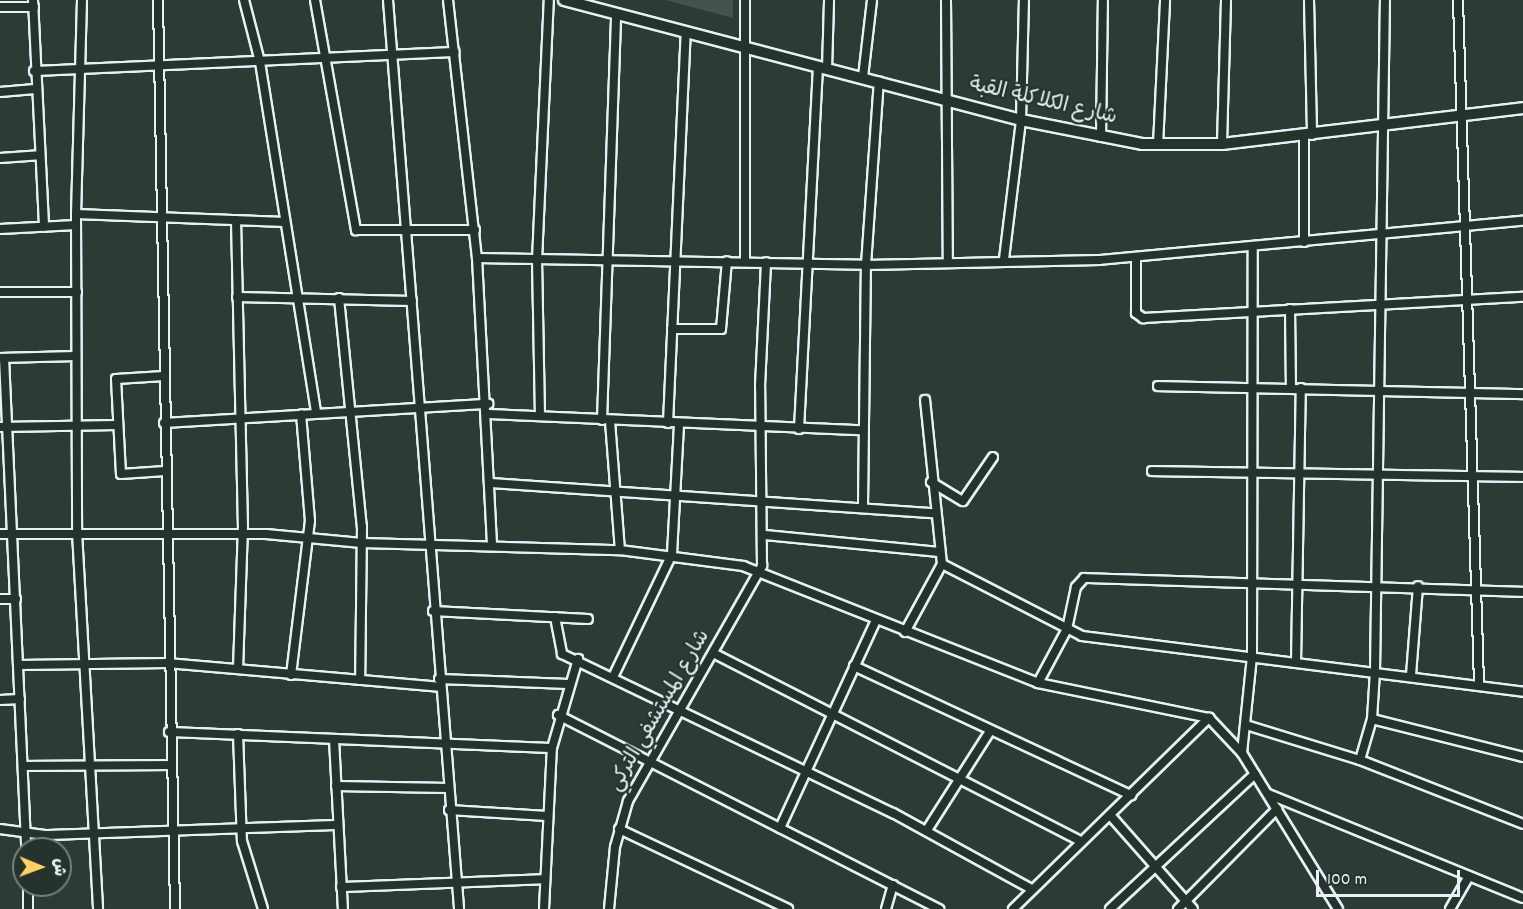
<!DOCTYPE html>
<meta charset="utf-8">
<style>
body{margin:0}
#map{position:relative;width:1523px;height:909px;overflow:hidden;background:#2e3b35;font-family:Dekko,"Playpen Sans Arabic",sans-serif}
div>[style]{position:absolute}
.green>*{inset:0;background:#45524e}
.roads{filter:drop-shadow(2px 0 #e8f1f8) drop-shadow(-2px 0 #e8f1f8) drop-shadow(0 2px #e8f1f8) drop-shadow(0 -2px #e8f1f8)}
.minor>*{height:8px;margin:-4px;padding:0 4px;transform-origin:4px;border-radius:4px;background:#26332d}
.tertiary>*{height:10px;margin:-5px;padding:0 5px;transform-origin:5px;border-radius:5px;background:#26332d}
span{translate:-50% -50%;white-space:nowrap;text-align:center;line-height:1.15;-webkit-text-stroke:4.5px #26332d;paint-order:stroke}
.street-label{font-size:21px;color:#e8f1f8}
.north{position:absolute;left:12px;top:837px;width:60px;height:60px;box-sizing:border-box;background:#26332d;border:2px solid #747f7e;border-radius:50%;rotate:91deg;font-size:16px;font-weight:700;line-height:24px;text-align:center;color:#e8f1f8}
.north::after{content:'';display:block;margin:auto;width:21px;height:27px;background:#ffd166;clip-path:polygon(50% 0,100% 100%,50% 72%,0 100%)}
.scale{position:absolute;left:1316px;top:870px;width:144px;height:27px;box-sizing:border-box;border:3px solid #e8f1f8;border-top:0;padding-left:8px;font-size:18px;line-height:21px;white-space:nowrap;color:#e8f1f8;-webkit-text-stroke:4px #26332d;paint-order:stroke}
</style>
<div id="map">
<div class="green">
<i style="clip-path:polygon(665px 0,733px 0,733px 18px)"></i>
</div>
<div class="roads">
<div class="minor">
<i style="left:33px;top:0;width:227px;rotate:87.2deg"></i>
<i style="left:82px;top:0;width:214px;rotate:91.6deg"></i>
<i style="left:76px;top:214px;width:318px;rotate:89.8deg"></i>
<i style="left:77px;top:532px;width:378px;rotate:86.8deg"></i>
<i style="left:158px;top:0;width:909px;rotate:88.93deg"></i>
<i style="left:244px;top:0;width:64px;rotate:75.5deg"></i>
<i style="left:260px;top:62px;width:354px;rotate:80.9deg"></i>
<i style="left:315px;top:0;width:234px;rotate:79.9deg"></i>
<i style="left:356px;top:230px;width:119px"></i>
<i style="left:388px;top:0;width:912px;rotate:85.53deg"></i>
<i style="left:448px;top:0;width:260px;rotate:83.6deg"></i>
<i style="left:477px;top:258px;width:288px;rotate:87deg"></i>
<i style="left:946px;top:0;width:261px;rotate:89.6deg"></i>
<i style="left:1309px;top:0;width:135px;rotate:88.7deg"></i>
<i style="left:1458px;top:0;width:682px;rotate:88.24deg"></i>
<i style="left:0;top:7px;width:34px"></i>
<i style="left:827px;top:69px;width:69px;rotate:-88.3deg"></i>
<i style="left:34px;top:71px;width:421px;rotate:-2.6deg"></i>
<i style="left:863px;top:77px;width:78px;rotate:-83.3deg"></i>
<i style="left:0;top:92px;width:35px;rotate:-5deg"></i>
<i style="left:1304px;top:136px;width:106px;rotate:90deg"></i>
<i style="left:1101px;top:137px;width:137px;rotate:-89.2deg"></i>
<i style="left:1222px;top:144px;width:144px;rotate:-88.4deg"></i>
<i style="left:1158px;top:145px;width:145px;rotate:-87.2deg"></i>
<i style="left:0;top:158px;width:39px;rotate:-4deg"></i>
<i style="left:76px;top:214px;width:209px;rotate:2.2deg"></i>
<i style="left:236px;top:220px;width:306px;rotate:88.7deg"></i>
<i style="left:243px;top:526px;width:143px;rotate:92deg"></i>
<i style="left:0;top:229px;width:76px;rotate:-3deg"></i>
<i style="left:477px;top:258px;width:389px;rotate:1deg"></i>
<i style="left:866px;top:265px;width:233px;rotate:-1.2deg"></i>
<i style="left:1099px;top:260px;width:426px;rotate:-5.3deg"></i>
<i style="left:1136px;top:258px;width:55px;rotate:90deg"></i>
<i style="left:1136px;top:313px;width:9px;rotate:36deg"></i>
<i style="left:1143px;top:318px;width:381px;rotate:-3.2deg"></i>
<i style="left:1004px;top:259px;width:140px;rotate:-83deg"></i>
<i style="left:1021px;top:120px;width:120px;rotate:-88.6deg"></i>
<i style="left:745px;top:262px;width:262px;rotate:-90deg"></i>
<i style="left:0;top:292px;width:77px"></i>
<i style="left:237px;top:297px;width:175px;rotate:1.3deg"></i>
<i style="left:339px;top:298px;width:230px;rotate:84.3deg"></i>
<i style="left:362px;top:527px;width:153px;rotate:90.7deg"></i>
<i style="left:1290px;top:309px;width:79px;rotate:89.3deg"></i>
<i style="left:672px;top:329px;width:49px"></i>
<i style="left:721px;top:329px;width:68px;rotate:-85deg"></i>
<i style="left:0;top:358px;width:76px;rotate:-1.5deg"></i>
<i style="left:4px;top:358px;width:491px;rotate:87.4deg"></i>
<i style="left:164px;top:376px;width:48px;rotate:176.4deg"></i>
<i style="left:116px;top:379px;width:95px;rotate:87deg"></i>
<i style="left:121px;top:474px;width:44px;rotate:-3.9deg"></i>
<i style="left:1158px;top:386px;width:365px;rotate:1.3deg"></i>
<i style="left:489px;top:414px;width:372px;rotate:2.5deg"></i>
<i style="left:540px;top:416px;width:156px;rotate:-91.1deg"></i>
<i style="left:537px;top:260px;width:260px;rotate:-87.4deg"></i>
<i style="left:602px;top:420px;width:407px;rotate:-88deg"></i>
<i style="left:610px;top:421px;width:129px;rotate:85.6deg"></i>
<i style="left:164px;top:423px;width:325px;rotate:-3.4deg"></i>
<i style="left:668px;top:423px;width:391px;rotate:-87.4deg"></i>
<i style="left:0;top:427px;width:117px;rotate:-1deg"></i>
<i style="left:799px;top:429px;width:363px;rotate:-87deg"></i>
<i style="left:1152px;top:471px;width:371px;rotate:0.9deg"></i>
<i style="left:931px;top:482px;width:37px;rotate:31deg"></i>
<i style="left:963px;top:501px;width:53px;rotate:-55.7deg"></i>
<i style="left:491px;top:483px;width:443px;rotate:3.9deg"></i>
<i style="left:863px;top:505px;width:240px;rotate:-89.3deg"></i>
<i style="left:866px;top:265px;width:184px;rotate:-86deg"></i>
<i style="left:0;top:534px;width:266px"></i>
<i style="left:266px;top:534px;width:96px;rotate:5.4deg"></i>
<i style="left:362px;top:543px;width:258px;rotate:1.6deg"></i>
<i style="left:620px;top:550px;width:124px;rotate:7.4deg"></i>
<i style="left:743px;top:566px;width:317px;rotate:21.6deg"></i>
<i style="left:1038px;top:683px;width:175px;rotate:11.6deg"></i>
<i style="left:1209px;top:718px;width:48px;rotate:46.7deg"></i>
<i style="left:1242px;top:753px;width:183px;rotate:58.4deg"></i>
<i style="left:765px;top:535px;width:175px;rotate:5.6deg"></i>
<i style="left:942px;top:564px;width:157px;rotate:27.2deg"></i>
<i style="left:1082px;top:636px;width:445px;rotate:7.2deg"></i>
<i style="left:0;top:599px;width:16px"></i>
<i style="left:433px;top:611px;width:155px;rotate:3deg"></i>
<i style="left:555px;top:617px;width:38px;rotate:79deg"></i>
<i style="left:562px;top:654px;width:367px;rotate:25.7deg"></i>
<i style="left:893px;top:813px;width:158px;rotate:28.8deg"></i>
<i style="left:905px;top:632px;width:77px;rotate:-61.4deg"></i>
<i style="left:942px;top:564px;width:165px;rotate:-95.9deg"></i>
<i style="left:713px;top:653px;width:413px;rotate:27.1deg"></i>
<i style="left:1296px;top:663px;width:275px;rotate:-89deg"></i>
<i style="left:19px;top:665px;width:148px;rotate:-0.8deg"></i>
<i style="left:167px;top:663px;width:273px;rotate:5deg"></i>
<i style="left:854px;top:666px;width:306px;rotate:25deg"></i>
<i style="left:291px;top:675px;width:155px;rotate:-83deg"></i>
<i style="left:310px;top:521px;width:107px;rotate:-94.8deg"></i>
<i style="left:614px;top:675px;width:134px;rotate:-64.4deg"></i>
<i style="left:672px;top:554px;width:129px;rotate:-86.9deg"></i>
<i style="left:1411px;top:675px;width:89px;rotate:-85.5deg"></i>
<i style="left:439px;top:679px;width:129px;rotate:2.2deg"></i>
<i style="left:1038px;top:683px;width:61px;rotate:-61.8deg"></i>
<i style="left:1067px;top:629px;width:43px;rotate:-77.9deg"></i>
<i style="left:1076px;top:587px;width:12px;rotate:-48deg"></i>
<i style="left:1084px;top:578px;width:439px;rotate:1.8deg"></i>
<i style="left:0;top:700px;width:20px;rotate:-3deg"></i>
<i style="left:558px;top:715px;width:428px;rotate:27deg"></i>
<i style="left:1372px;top:719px;width:156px;rotate:14.1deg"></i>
<i style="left:1246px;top:725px;width:119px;rotate:17.1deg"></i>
<i style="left:1360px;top:760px;width:175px;rotate:21.4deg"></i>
<i style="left:169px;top:732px;width:383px;rotate:2.4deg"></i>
<i style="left:238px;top:734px;width:107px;rotate:87.9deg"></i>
<i style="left:242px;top:841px;width:71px;rotate:72.8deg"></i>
<i style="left:334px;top:739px;width:170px;rotate:87deg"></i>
<i style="left:1242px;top:753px;width:97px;rotate:-84.1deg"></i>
<i style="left:1252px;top:657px;width:409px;rotate:-89.9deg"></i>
<i style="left:1360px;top:760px;width:43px;rotate:-73.7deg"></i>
<i style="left:1372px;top:719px;width:48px;rotate:-86.4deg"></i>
<i style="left:1375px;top:671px;width:671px;rotate:-89.15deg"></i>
<i style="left:23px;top:766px;width:147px;rotate:-0.4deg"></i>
<i style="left:336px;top:786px;width:112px;rotate:1deg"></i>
<i style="left:1268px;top:794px;width:275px;rotate:22.2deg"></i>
<i style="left:449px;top:810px;width:98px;rotate:3.5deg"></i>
<i style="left:1110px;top:815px;width:125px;rotate:48.6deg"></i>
<i style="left:780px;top:828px;width:227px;rotate:-65.2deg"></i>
<i style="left:0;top:829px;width:45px;rotate:7.6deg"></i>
<i style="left:45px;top:835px;width:293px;rotate:-2deg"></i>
<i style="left:619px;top:829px;width:187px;rotate:25.3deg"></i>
<i style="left:927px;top:830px;width:117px;rotate:-57.5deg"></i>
<i style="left:28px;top:885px;width:24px;rotate:90deg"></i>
<i style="left:341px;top:887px;width:204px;rotate:-2.2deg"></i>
<i style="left:544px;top:909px;width:161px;rotate:-87.2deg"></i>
<i style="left:552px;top:748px;width:93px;rotate:-73.7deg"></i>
<i style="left:609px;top:909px;width:62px;rotate:-84.5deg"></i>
<i style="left:615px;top:847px;width:48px;rotate:-74.2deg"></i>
<i style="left:628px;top:801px;width:271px;rotate:-60.3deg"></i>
<i style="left:762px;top:566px;width:180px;rotate:-90.6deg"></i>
<i style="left:760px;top:386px;width:124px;rotate:-87.2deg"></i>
<i style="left:886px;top:909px;width:25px;rotate:-74deg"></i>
<i style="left:1013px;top:909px;width:274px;rotate:-44.3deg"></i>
<i style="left:1110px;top:909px;width:198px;rotate:-43deg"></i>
<i style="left:1178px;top:909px;width:141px;rotate:-45.3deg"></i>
<i style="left:1450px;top:909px;width:38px;rotate:-60deg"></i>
</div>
<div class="tertiary">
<i style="left:564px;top:0;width:472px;rotate:14.7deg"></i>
<i style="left:1021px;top:120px;width:123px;rotate:11.2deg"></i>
<i style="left:1142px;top:144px;width:80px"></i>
<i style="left:1222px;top:144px;width:303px;rotate:-6.8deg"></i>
</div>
</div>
<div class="street-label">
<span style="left:1043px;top:102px;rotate:13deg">شارع الكلاكلة القبة</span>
<span style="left:660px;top:711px;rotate:-60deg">شارع المستشفي التركي</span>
</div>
<div class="north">ش</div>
<div class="scale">100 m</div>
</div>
